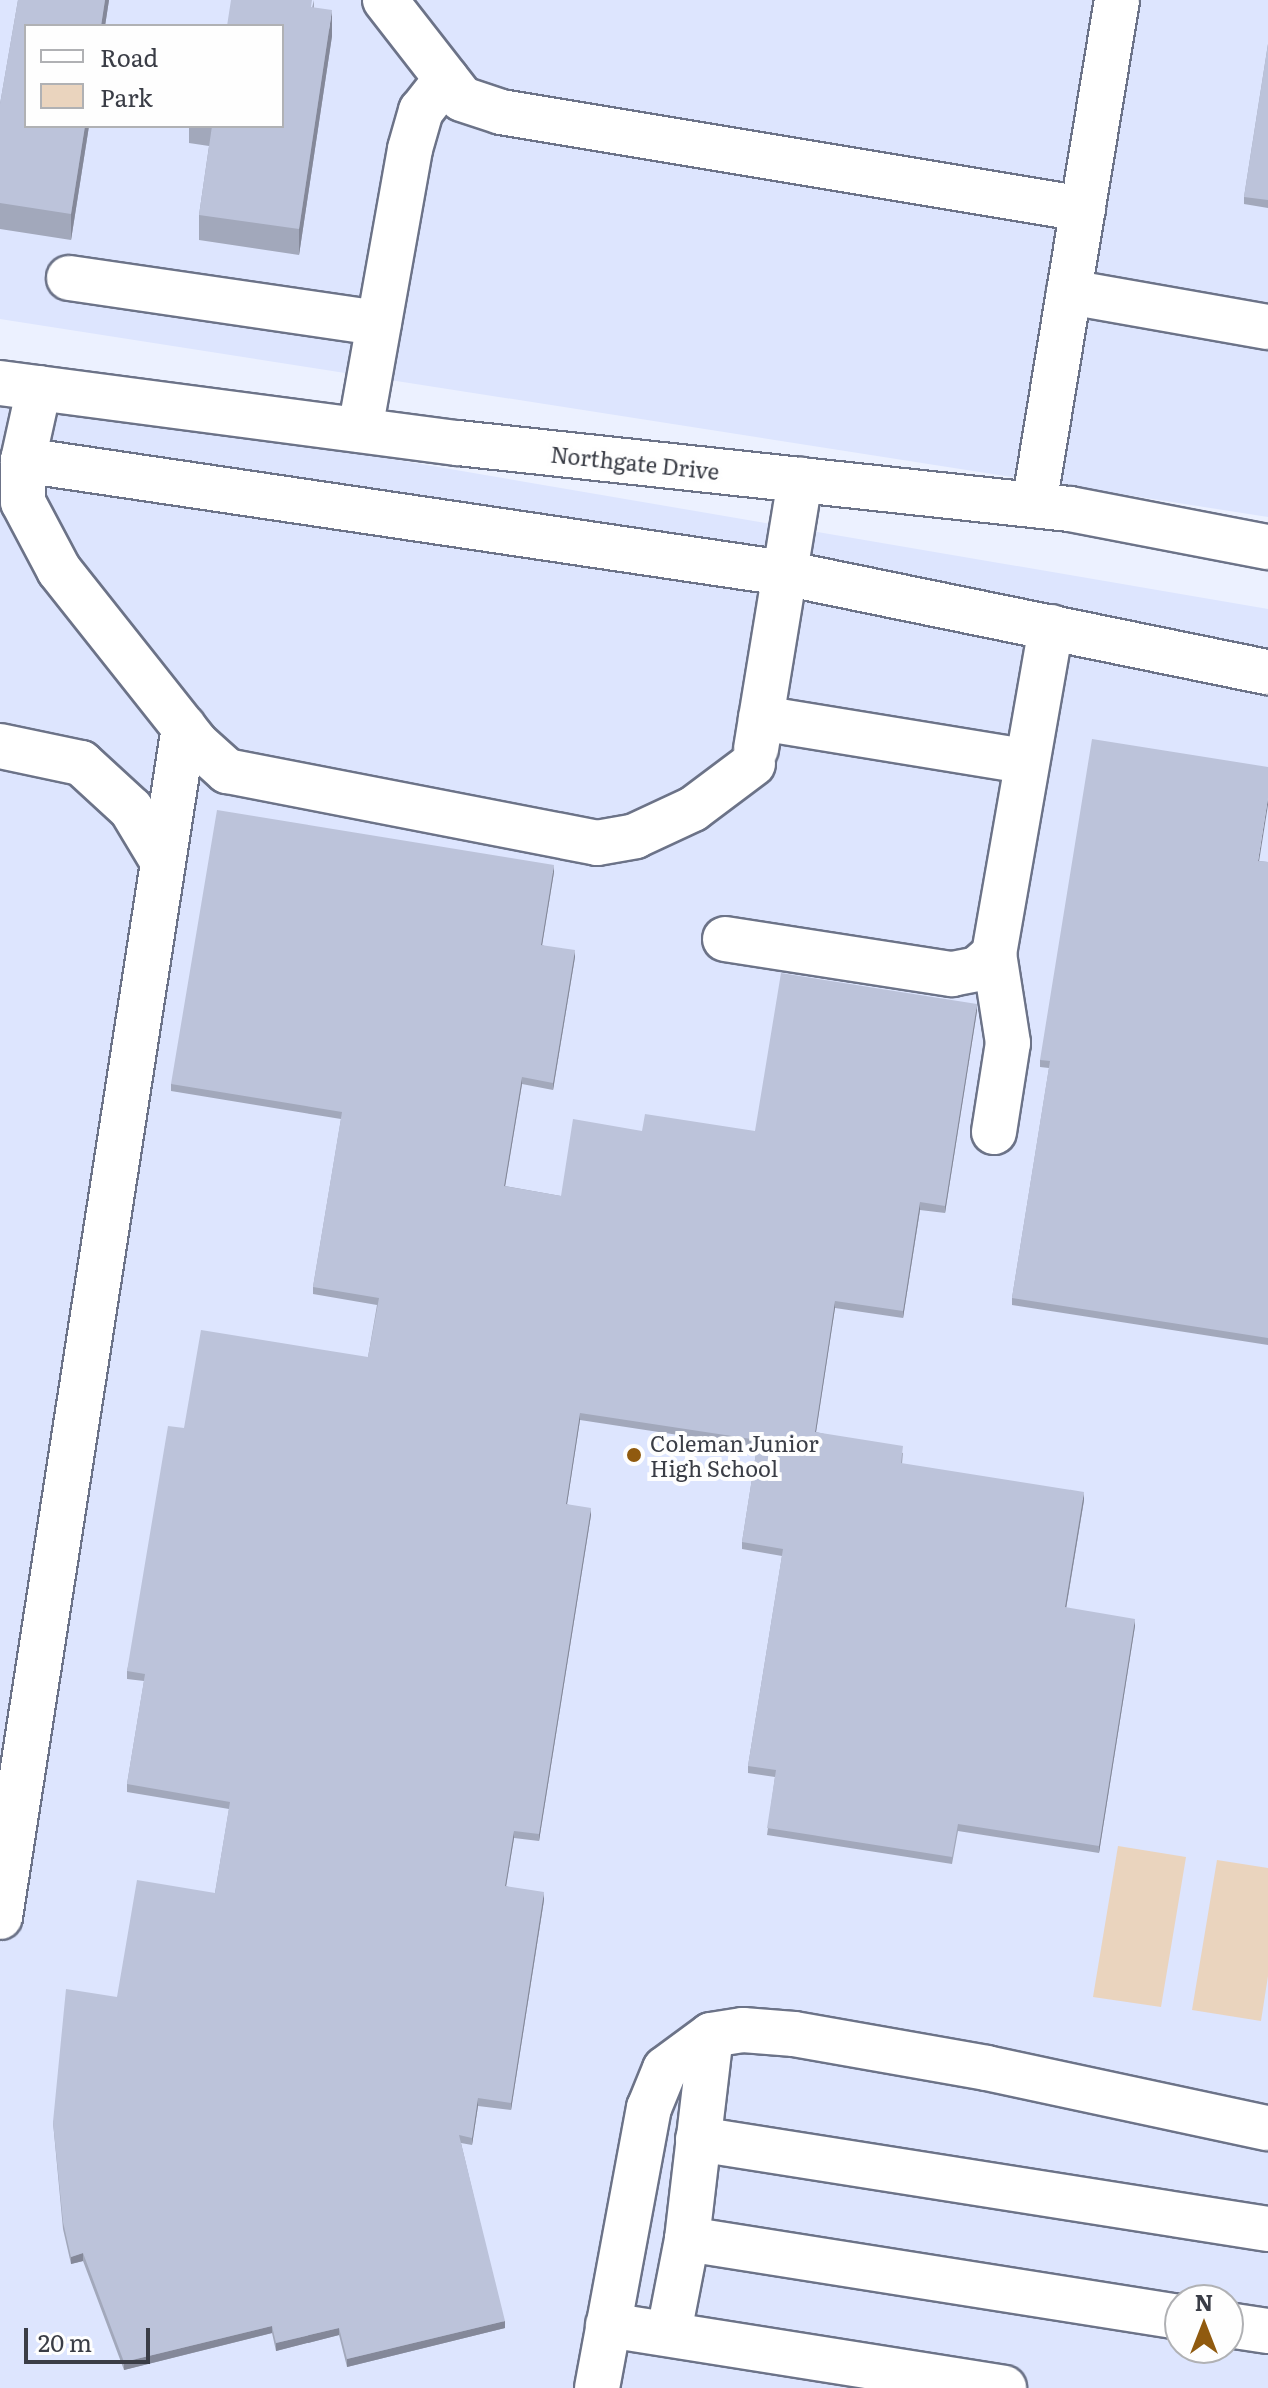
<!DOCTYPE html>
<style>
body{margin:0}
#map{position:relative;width:1268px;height:2388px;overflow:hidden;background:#ecf1ff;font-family:Literata,serif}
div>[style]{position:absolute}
.built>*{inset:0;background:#dde5fe}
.green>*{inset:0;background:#ead4be}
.roads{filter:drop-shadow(2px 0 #6c7388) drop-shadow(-2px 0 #6c7388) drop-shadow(0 2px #6c7388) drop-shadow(0 -2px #6c7388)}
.minor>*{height:44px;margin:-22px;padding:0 22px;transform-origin:22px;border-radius:22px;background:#fff}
.wall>*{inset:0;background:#a2a8bb}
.shaded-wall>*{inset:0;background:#848899}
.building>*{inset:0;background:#bcc3da}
.dots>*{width:22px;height:22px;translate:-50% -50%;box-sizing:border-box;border:4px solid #fefefe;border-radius:50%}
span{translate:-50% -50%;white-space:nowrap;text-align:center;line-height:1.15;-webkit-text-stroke:8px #fefefe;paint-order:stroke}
.street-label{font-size:22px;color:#3a3d46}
.poi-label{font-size:22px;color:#3a3d46}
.left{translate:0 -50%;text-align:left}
.legend{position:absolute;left:24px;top:24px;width:260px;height:104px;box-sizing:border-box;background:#fefefe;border:2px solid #b0b1b4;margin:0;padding:10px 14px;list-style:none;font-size:24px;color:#3a3d46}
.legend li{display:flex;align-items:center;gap:16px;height:40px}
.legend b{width:40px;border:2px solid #b0b1b4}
.north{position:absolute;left:1164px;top:2284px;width:80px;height:80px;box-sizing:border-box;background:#fefefe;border:2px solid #b0b1b4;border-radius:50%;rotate:0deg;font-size:22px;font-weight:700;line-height:32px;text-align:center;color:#3a3d46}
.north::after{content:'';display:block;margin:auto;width:28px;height:36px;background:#905a0f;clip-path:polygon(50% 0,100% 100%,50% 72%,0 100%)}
.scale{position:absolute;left:24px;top:2328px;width:126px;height:36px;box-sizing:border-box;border:4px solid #3a3d46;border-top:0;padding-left:10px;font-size:24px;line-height:28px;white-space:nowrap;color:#3a3d46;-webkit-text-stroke:6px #fefefe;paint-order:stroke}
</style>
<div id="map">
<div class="built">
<i style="clip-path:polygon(evenodd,0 0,1268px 0,1268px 517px,0 319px,0 0,26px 26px,282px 26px,282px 126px,26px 126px,26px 26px)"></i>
<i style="clip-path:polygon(evenodd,0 392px,1268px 609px,1268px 2388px,0 2388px,0 392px,1180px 2300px,1228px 2300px,1228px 2348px,1180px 2348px,1180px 2300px)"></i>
</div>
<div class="green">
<i style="clip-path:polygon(1118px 1846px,1186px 1857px,1161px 2007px,1093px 1997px)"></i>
<i style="clip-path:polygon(1217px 1860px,1268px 1868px,1268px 1976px,1261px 2021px,1192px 2010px)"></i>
</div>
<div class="roads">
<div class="minor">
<i style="left:385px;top:0;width:125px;rotate:52.1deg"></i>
<i style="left:462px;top:99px;width:41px;rotate:18.4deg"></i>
<i style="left:501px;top:112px;width:590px;rotate:9.46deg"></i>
<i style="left:69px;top:278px;width:313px;rotate:8.3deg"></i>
<i style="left:1069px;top:292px;width:202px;rotate:10deg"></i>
<i style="left:0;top:383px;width:462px;rotate:7.5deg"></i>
<i style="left:458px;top:443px;width:616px;rotate:6.16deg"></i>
<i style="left:1070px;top:509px;width:202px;rotate:10.9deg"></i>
<i style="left:39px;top:388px;width:74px;rotate:102.5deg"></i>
<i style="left:23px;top:460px;width:42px;rotate:90deg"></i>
<i style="left:23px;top:502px;width:77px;rotate:62.1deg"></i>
<i style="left:59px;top:570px;width:221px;rotate:51.6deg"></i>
<i style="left:196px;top:743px;width:42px;rotate:42.1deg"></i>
<i style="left:227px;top:771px;width:377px;rotate:11deg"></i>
<i style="left:597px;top:843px;width:39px;rotate:-10deg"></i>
<i style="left:635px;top:836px;width:64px;rotate:-25deg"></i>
<i style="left:693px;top:809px;width:75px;rotate:-36.9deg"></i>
<i style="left:360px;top:430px;width:285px;rotate:-79.9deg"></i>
<i style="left:410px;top:149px;width:40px;rotate:-74deg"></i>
<i style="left:421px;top:111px;width:41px;rotate:-52deg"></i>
<i style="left:23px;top:460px;width:769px;rotate:8.45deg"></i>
<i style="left:784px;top:573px;width:494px;rotate:11.6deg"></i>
<i style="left:1034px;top:505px;width:512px;rotate:-80.67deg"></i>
<i style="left:761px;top:718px;width:266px;rotate:9.3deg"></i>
<i style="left:0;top:746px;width:83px;rotate:11.9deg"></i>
<i style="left:81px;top:763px;width:68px;rotate:42.6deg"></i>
<i style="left:131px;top:809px;width:62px;rotate:58.9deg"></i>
<i style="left:756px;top:749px;width:273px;rotate:-80.7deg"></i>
<i style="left:725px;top:939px;width:230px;rotate:8.8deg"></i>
<i style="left:952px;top:974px;width:25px;rotate:-11deg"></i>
<i style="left:977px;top:969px;width:23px;rotate:-41deg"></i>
<i style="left:994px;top:1132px;width:90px;rotate:-81.1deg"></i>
<i style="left:1008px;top:1043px;width:90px;rotate:-98.9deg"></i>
<i style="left:994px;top:954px;width:332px;rotate:-80.1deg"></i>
<i style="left:0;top:1917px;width:1204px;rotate:-81.21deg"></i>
<i style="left:698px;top:2139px;width:577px;rotate:8.97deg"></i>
<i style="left:687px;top:2239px;width:499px;rotate:9deg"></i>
<i style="left:608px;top:2325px;width:401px;rotate:9deg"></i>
<i style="left:1228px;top:2325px;width:40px;rotate:8.5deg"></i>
<i style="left:669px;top:2332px;width:95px;rotate:-79deg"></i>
<i style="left:687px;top:2239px;width:205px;rotate:-83.3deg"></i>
<i style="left:597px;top:2388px;width:285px;rotate:-79.5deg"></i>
<i style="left:649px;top:2108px;width:42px;rotate:-67.7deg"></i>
<i style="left:665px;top:2069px;width:57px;rotate:-36.5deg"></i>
<i style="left:711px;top:2035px;width:32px;rotate:-9deg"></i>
<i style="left:743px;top:2030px;width:51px;rotate:4.5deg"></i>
<i style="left:794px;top:2034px;width:196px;rotate:10deg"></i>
<i style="left:987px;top:2068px;width:287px;rotate:12.1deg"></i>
</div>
</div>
<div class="wall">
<i style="clip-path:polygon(18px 0,109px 0,105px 26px,26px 26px,26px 126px,89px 126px,71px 240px,0 229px,0 104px)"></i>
<i style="clip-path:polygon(314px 0,314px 8px,332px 36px,299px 255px,199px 240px,199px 215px,209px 146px,189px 143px,189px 126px,282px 126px)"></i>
<i style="clip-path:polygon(1268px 44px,1268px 208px,1244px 204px,1244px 197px)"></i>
<i style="clip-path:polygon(1259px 861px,1268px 862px,1268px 1345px,1012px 1305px,1012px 1298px,1049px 1068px,1040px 1067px,1040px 1060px)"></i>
<i style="clip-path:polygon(554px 872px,542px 945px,575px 957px,553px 1090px,522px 1084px,505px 1186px,561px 1196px,642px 1131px,755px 1131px,977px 1011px,945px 1213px,920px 1210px,903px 1318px,835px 1308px,816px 1432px,903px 1453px,902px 1464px,1084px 1500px,1066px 1608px,1135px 1626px,1099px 1853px,958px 1831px,952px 1864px,767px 1835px,775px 1777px,748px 1773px,748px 1766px,782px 1556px,742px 1549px,742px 1542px,757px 1447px,580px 1420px,567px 1504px,591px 1515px,539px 1841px,514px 1838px,506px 1886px,544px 1900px,511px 2110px,478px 2106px,472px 2145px,461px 2143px,505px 2328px,347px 2367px,339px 2335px,276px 2351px,272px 2333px,124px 2370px,83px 2261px,71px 2264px,63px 2229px,53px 2122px,117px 1997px,215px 1893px,229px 1809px,127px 1792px,127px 1784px,144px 1681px,127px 1679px,127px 1671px,184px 1428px,368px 1357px,377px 1305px,313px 1294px,313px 1287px,341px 1119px,171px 1091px,171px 1084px)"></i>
</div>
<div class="shaded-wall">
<i style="clip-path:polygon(105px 0,109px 0,105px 26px,101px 26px)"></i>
<i style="clip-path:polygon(332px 10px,332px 36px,299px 255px,299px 229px)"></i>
<i style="clip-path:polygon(85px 126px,89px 126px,71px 240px,71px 214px)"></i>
<i style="clip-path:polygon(1268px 798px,1268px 805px,1258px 868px,1258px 861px)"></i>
<i style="clip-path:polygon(554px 865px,554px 872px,541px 952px,541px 945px)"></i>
<i style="clip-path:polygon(575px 950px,575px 957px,553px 1090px,553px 1083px)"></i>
<i style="clip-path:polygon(977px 1004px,977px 1011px,945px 1213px,945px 1206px)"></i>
<i style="clip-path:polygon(522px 1077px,522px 1084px,504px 1193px,504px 1186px)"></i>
<i style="clip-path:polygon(920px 1202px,920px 1210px,903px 1318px,903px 1311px)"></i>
<i style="clip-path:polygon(835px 1301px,835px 1308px,815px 1439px,815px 1432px)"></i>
<i style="clip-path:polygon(580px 1413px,580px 1420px,566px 1511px,566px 1504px)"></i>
<i style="clip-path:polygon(1084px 1492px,1084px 1500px,1065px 1615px,1065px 1607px)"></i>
<i style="clip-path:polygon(591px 1508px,591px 1515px,539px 1841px,539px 1834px)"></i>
<i style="clip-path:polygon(1135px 1619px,1135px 1626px,1099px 1853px,1099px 1846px)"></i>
<i style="clip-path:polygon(514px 1831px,514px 1838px,505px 1893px,505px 1886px)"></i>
<i style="clip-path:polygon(544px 1892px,544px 1900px,511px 2110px,511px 2103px)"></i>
<i style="clip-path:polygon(478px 2098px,478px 2106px,472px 2145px,472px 2138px)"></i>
<i style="clip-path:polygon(83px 2253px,83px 2261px,71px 2264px,71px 2257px)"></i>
<i style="clip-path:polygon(505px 2321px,505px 2328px,347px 2367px,347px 2359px)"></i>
<i style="clip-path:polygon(272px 2326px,272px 2333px,124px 2370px,124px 2362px)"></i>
<i style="clip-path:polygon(339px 2328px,339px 2335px,276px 2351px,276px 2343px)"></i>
</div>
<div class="building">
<i style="clip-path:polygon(18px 0,105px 0,101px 26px,26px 26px,26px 126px,85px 126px,71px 214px,0 203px,0 104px)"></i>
<i style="clip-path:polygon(231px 0,312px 0,311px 7px,332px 10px,299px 229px,199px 215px,212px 126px,282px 126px,282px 26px,227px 26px)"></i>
<i style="clip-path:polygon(1268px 44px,1268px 200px,1244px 197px)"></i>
<i style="clip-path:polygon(1092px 739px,1268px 767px,1268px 798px,1258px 861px,1268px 862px,1268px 1338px,1012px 1298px,1050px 1061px,1040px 1060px)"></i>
<i style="clip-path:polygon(217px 810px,554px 865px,541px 945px,575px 950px,553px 1083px,522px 1077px,504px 1186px,561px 1196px,573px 1119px,642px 1131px,645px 1114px,755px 1131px,781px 973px,977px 1004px,945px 1206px,920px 1202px,903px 1311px,835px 1301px,815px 1432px,903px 1446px,901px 1463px,1084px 1492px,1065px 1607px,1135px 1619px,1099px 1846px,958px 1824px,952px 1857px,767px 1828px,776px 1770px,748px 1766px,783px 1549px,742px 1542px,758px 1440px,580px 1413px,566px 1504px,591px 1508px,539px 1834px,514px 1831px,505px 1886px,544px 1892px,511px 2103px,478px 2098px,472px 2138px,459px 2135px,505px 2321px,347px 2359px,339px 2328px,276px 2343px,272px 2326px,124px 2362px,83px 2253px,71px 2257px,63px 2222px,53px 2122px,66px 1989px,117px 1997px,137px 1880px,215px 1893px,230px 1802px,127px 1784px,145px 1674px,127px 1671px,168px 1426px,184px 1428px,201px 1330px,368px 1357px,379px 1298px,313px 1287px,342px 1112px,171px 1084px)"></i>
</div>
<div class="dots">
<i style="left:634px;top:1455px;background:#905a0f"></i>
</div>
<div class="street-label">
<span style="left:635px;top:462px;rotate:6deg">Northgate Drive</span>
</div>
<div class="poi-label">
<span class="left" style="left:650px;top:1455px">Coleman Junior<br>High School</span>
</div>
<ul class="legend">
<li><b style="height:10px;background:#fff"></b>Road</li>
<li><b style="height:22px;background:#ead4be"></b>Park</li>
</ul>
<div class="north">N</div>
<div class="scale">20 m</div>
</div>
